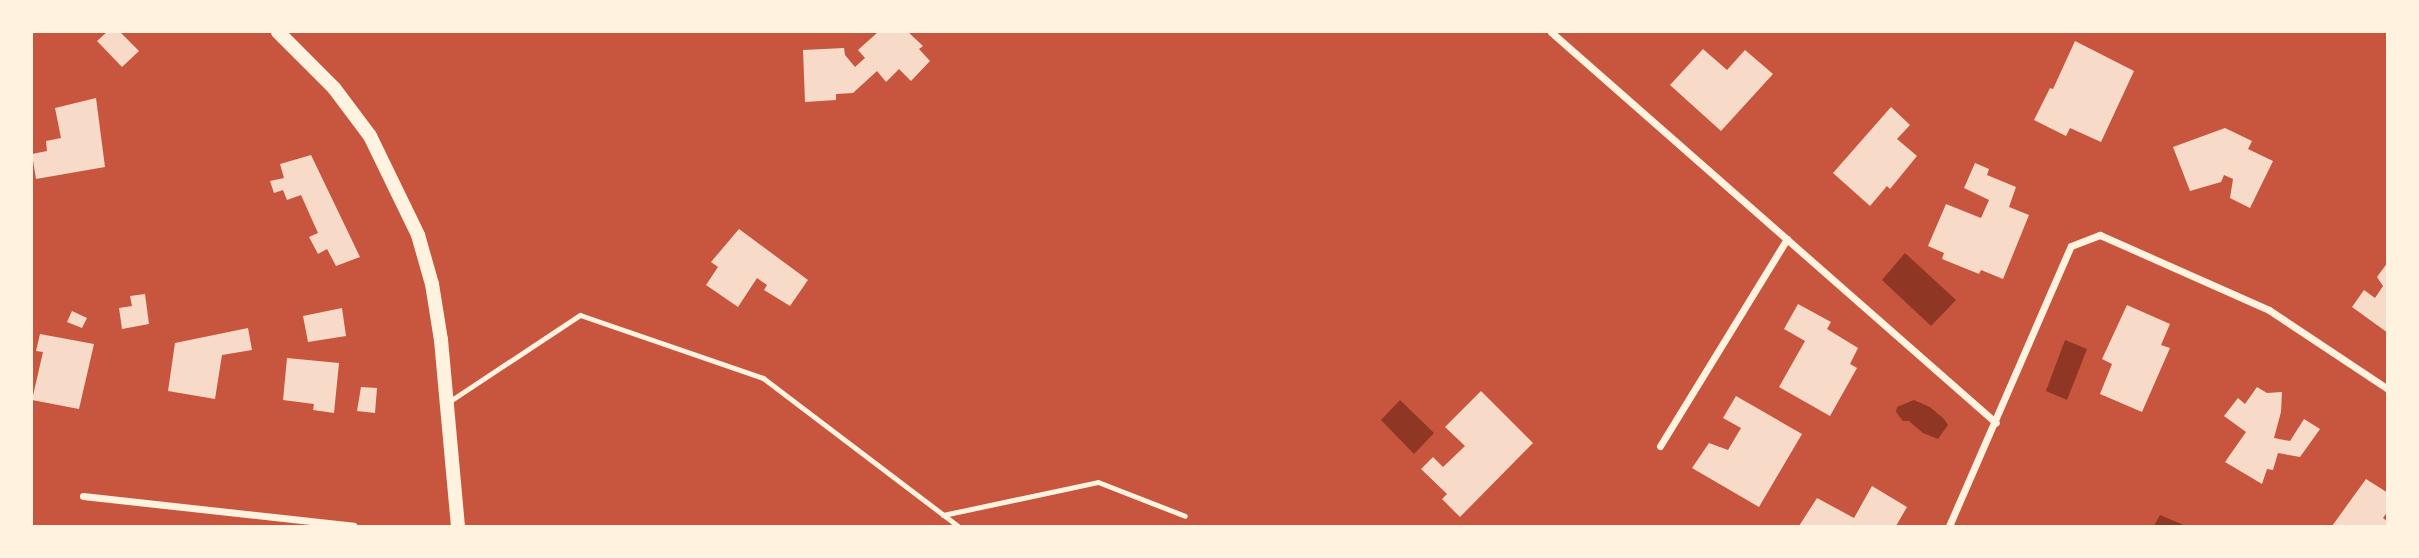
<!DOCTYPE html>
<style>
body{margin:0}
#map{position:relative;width:2419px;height:558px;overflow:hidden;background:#c8553d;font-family:"Fira Sans Condensed",sans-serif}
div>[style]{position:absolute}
.water>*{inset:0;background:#8f3625}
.building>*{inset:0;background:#f7dbc8}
.service>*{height:5px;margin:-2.5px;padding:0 2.5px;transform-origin:2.5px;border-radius:2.5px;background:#fff3e0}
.minor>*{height:7px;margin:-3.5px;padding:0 3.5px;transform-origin:3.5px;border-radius:3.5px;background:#fff3e0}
.secondary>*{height:14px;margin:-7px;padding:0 7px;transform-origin:7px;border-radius:7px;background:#fff3e0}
span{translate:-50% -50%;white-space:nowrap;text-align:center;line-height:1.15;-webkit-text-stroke:5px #fff3e0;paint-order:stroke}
.frame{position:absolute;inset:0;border:33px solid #fff3e0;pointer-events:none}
</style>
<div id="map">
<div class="water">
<i style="clip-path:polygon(1905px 253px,1956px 300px,1931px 326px,1882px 280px)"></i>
<i style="clip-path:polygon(2065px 340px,2087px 349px,2067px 400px,2046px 391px)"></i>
<i style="clip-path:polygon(1400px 400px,1434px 433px,1414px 454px,1381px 420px)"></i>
<i style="clip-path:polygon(1914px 400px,1930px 407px,1944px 419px,1948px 425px,1938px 439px,1923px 433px,1909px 421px,1903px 421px,1896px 412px,1897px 407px)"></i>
<i style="clip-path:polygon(2160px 515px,2186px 526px,2154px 526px)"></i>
</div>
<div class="building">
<i style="clip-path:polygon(107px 32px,120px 32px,139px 51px,122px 67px,97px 41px)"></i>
<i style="clip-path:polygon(878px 32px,908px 32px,923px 46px,919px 49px,930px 61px,911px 81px,899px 69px,886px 82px,877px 71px,853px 93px,836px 94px,836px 100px,805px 102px,803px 50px,844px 48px,845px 55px,855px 67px,865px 58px,858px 50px)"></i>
<i style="clip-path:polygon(2075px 41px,2134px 71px,2101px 142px,2070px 128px,2066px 136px,2034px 120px,2050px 88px,2053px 89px)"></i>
<i style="clip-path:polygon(1703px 49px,1727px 70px,1745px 50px,1773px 74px,1721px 131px,1670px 85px)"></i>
<i style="clip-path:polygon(96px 98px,105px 167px,36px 179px,32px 154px,47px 151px,46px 141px,61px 138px,55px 108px)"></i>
<i style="clip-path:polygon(1891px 107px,1910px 125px,1897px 139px,1917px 156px,1890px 189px,1887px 186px,1870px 206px,1833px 173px)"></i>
<i style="clip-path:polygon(2225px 128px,2252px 141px,2248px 149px,2273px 161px,2250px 208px,2230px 198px,2233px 179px,2224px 175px,2221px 182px,2190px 191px,2173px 147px)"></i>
<i style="clip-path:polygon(311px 155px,360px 257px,336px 266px,327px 249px,318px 254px,309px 237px,318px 233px,301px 195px,287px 200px,283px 190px,274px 193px,270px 181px,284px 178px,280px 164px)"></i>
<i style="clip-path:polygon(1975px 163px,1989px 169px,1987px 175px,2016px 187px,2009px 207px,2029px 215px,2003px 279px,1981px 270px,1979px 274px,1942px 259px,1944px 253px,1928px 246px,1946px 204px,1981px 218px,1989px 200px,1964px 188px)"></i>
<i style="clip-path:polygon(739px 229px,808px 280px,790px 306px,764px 290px,767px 285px,757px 278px,738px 307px,706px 285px,718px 267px,711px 262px)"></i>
<i style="clip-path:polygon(2388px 262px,2388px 333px,2352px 307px,2364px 290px,2375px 298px,2383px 286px,2377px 277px)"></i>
<i style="clip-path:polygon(145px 294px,149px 324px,122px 329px,119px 308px,132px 306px,130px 296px)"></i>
<i style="clip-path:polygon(1798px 304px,1831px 322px,1827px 329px,1858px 348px,1850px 364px,1857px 368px,1830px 416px,1779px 387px,1805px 341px,1784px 329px)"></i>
<i style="clip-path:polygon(2127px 305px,2170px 324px,2161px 345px,2170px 348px,2142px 412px,2100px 394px,2112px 364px,2102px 359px)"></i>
<i style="clip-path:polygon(342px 308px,346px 336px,308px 342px,303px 316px)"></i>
<i style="clip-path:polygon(72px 311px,87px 318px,82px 328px,67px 322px)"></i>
<i style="clip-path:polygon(248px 328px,252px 350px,222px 355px,215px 399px,168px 391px,175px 343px)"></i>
<i style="clip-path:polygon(40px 334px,94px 344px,79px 409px,32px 400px,43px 352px,36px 351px)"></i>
<i style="clip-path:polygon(287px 358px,339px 363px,334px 413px,313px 410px,314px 404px,283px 400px)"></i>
<i style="clip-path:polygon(361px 387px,377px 388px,375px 413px,357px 411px)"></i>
<i style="clip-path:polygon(2257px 387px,2267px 393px,2282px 392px,2281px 412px,2274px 438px,2290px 441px,2304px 419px,2320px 429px,2300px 457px,2278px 453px,2273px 470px,2267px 469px,2262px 484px,2225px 462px,2246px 432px,2224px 416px,2238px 398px,2245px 404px)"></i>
<i style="clip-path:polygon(1481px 391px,1533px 443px,1460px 517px,1442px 499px,1447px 494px,1421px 469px,1433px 457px,1443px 467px,1465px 446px,1445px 427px)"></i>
<i style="clip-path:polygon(1736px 396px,1802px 434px,1759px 507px,1692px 468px,1709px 443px,1728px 450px,1741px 428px,1723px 418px)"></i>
<i style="clip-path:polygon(2366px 479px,2388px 493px,2388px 511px,2383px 518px,2388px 522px,2388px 526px,2332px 526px)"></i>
<i style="clip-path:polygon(1872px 486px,1907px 507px,1896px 526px,1799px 526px,1817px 498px,1854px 518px)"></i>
</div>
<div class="service">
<i style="left:450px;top:401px;width:156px;rotate:-33.5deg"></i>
<i style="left:580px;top:315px;width:194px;rotate:19deg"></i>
<i style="left:763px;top:378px;width:245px;rotate:37.2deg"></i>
<i style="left:943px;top:515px;width:158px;rotate:-12deg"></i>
<i style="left:1098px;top:482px;width:93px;rotate:21.3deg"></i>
</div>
<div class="minor">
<i style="left:1551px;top:32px;width:592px;rotate:41.3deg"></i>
<i style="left:1660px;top:446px;width:243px;rotate:-58.5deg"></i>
<i style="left:83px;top:496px;width:272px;rotate:6.3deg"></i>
<i style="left:1949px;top:526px;width:305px;rotate:-66.5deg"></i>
<i style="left:2071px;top:246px;width:31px;rotate:-21deg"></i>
<i style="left:2100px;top:235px;width:185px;rotate:23.9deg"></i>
<i style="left:2269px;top:310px;width:143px;rotate:33.6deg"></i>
</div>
<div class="secondary">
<i style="left:278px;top:32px;width:79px;rotate:45deg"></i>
<i style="left:334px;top:88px;width:60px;rotate:53.1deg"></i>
<i style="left:370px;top:136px;width:110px;rotate:64.1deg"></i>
<i style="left:418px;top:235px;width:51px;rotate:74.1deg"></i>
<i style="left:432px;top:284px;width:57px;rotate:80.9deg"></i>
<i style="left:441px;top:340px;width:187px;rotate:84.8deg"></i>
</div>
<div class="frame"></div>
</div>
